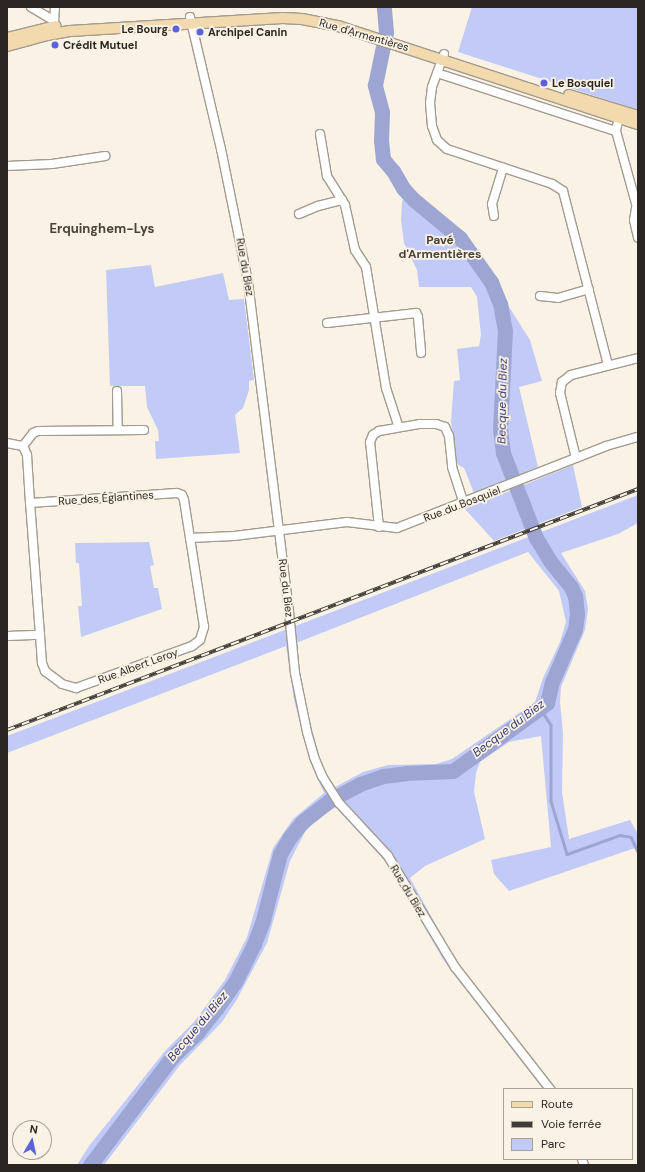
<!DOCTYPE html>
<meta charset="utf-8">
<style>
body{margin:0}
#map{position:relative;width:645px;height:1172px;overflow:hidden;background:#faf2e5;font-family:"DM Sans",sans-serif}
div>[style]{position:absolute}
.green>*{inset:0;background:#c2cbf8}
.stream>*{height:2.5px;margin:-1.25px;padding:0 1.25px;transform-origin:1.25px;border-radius:1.25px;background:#9da6d3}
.river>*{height:15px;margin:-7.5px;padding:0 7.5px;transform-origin:7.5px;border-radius:7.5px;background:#9da6d3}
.roads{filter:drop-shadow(1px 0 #a29b8f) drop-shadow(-1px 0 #a29b8f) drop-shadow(0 1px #a29b8f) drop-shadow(0 -1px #a29b8f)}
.minor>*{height:8px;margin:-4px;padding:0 4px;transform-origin:4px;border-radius:4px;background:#fff}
.major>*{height:10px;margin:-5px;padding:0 5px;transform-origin:5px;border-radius:5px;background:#f2daae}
.rail>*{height:4px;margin-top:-2px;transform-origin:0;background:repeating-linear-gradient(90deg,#faf2e5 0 8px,#3f3b36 0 16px);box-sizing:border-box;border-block:1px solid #3f3b36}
.dots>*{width:11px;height:11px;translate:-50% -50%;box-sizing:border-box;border:2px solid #faf2e5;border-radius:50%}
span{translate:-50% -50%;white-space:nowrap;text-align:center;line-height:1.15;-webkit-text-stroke:3.5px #faf2e5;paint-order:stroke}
.poi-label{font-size:11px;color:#2a2722;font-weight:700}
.right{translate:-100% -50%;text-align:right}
.left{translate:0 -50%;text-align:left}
.street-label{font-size:11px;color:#2a2722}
.neighbourhood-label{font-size:12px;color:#484237;font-weight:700}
.water-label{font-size:12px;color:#30356d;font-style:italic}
.quarter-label{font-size:13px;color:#484237;font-weight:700}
.frame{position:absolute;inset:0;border:8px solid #2a2722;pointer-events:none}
.legend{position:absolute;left:503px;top:1088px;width:130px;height:72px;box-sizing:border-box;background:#faf2e5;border:1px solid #a7a197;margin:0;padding:5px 7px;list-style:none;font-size:12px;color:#2a2722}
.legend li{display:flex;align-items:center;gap:8px;height:20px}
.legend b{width:20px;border:1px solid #a7a197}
.north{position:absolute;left:12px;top:1120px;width:40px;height:40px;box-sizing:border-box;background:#faf2e5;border:1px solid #a7a197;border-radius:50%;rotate:9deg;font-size:11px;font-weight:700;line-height:16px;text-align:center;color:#2a2722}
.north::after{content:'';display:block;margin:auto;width:14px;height:18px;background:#5b63db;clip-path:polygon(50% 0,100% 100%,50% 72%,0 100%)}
</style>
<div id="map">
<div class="green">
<i style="clip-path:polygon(472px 7px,638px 7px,638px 110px,458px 52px)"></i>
<i style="clip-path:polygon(413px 191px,468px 242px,530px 340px,542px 381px,519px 387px,538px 467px,474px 493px,464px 468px,457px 464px,451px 422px,454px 381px,460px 380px,457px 349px,479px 346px,481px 335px,477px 297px,471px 287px,419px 287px,417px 270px,404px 243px,401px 220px,402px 201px)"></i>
<i style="clip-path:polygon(151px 265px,155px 287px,223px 273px,229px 300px,244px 299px,254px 380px,249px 381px,249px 390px,243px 408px,235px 415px,240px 453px,156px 459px,155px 441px,159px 441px,158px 430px,147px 407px,145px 386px,110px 386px,106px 270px)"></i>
<i style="clip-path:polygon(573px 465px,582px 507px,494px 541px,465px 509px)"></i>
<i style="clip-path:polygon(evenodd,638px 495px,638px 523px,618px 534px,561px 553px,585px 591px,588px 609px,585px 630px,561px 687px,560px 702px,563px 733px,562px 792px,569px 839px,630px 820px,638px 834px,638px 847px,509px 891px,494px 874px,491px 860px,551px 847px,541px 736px,509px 742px,480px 762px,476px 773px,474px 792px,485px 839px,425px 866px,410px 878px,457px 963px,526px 1055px,555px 1089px,543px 1089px,444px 961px,390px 867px,336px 807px,317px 819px,305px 832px,290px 861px,267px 943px,236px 1001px,222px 1022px,180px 1065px,104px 1165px,77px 1165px,89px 1146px,165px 1051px,194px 1022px,225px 980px,247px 937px,273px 848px,293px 819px,324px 793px,310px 762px,294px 700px,286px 646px,7px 753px,7px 736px,638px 495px,528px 552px,559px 591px,566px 622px,560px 642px,543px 678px,535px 702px,452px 759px,436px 764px,388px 765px,363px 772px,335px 787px,324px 772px,316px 744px,304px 699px,296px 643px,528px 552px)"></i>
<i style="clip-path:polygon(149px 542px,154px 565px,150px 566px,154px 588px,158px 588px,162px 609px,81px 637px,78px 606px,82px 606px,79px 563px,76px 563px,75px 543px)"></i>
</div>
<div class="stream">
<i style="left:540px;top:708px;width:20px;rotate:57deg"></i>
<i style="left:551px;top:725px;width:76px;rotate:90deg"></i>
<i style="left:551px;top:801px;width:55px;rotate:73.2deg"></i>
<i style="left:567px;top:854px;width:56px;rotate:-19.7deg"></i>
<i style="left:620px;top:835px;width:11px;rotate:10deg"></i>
<i style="left:631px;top:837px;width:17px;rotate:65deg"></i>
</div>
<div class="river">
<i style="left:90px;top:1165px;width:136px;rotate:-52.8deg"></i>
<i style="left:172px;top:1057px;width:35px;rotate:-44deg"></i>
<i style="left:197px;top:1033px;width:31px;rotate:-52deg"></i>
<i style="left:216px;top:1009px;width:35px;rotate:-55deg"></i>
<i style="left:236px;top:980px;width:40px;rotate:-63.4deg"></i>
<i style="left:254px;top:944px;width:26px;rotate:-69deg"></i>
<i style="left:263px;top:920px;width:68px;rotate:-75.6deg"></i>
<i style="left:280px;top:854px;width:20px;rotate:-60deg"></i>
<i style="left:290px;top:837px;width:19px;rotate:-51deg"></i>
<i style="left:302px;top:822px;width:36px;rotate:-38deg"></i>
<i style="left:330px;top:800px;width:34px;rotate:-28deg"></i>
<i style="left:360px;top:784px;width:24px;rotate:-19deg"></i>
<i style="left:383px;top:776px;width:23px;rotate:-7deg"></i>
<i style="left:406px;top:773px;width:47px;rotate:-2.4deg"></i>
<i style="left:453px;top:771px;width:116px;rotate:-35.9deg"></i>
<i style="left:547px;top:703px;width:22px;rotate:-77deg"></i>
<i style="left:552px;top:682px;width:58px;rotate:-66.5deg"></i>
<i style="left:575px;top:629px;width:15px;rotate:-82deg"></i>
<i style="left:577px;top:614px;width:18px;rotate:-96deg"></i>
<i style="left:575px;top:596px;width:10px;rotate:-114deg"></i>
<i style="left:571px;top:587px;width:33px;rotate:-129deg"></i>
<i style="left:550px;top:561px;width:27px;rotate:-121deg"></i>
<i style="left:536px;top:538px;width:91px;rotate:-111.2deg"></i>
<i style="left:503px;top:453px;width:24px;rotate:-97deg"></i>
<i style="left:500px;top:429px;width:98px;rotate:-87.1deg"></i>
<i style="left:505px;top:331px;width:27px;rotate:-100deg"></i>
<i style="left:500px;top:304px;width:24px;rotate:-112deg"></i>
<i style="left:491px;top:282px;width:54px;rotate:-125.2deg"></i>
<i style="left:460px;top:238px;width:60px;rotate:-140.4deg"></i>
<i style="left:414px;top:200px;width:16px;rotate:-133deg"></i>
<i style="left:403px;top:188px;width:20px;rotate:-120deg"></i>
<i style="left:393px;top:171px;width:16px;rotate:-130deg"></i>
<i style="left:383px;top:159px;width:18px;rotate:-96deg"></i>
<i style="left:381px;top:141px;width:29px;rotate:-88deg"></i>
<i style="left:382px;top:112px;width:28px;rotate:-105deg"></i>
<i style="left:375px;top:85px;width:54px;rotate:-78.3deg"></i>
<i style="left:386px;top:32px;width:25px;rotate:-95deg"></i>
</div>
<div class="roads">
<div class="minor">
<i style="left:31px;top:7px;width:27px;rotate:31deg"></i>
<i style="left:54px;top:21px;width:12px;rotate:90deg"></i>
<i style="left:190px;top:17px;width:136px;rotate:76.8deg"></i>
<i style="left:221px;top:149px;width:136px;rotate:78.5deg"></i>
<i style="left:248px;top:282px;width:333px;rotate:82.9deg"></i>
<i style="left:289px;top:612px;width:61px;rotate:84.4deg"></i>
<i style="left:295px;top:673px;width:60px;rotate:78.5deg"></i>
<i style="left:307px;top:732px;width:26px;rotate:74deg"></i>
<i style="left:314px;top:757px;width:21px;rotate:67deg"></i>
<i style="left:322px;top:776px;width:32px;rotate:58deg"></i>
<i style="left:339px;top:803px;width:72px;rotate:47.2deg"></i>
<i style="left:388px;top:856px;width:130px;rotate:58.9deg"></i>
<i style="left:455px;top:967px;width:155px;rotate:52.1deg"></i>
<i style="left:54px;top:21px;width:14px;rotate:-86deg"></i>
<i style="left:444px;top:54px;width:35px;rotate:110deg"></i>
<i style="left:432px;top:87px;width:16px;rotate:97deg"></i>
<i style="left:430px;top:103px;width:23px;rotate:85deg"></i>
<i style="left:432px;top:126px;width:15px;rotate:70deg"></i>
<i style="left:437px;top:140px;width:13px;rotate:42deg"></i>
<i style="left:447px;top:149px;width:111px;rotate:18.4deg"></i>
<i style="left:552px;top:184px;width:13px;rotate:32deg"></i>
<i style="left:563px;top:191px;width:180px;rotate:75.5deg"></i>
<i style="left:437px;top:73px;width:188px;rotate:18deg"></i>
<i style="left:620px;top:113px;width:18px;rotate:103deg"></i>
<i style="left:616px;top:131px;width:83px;rotate:74.6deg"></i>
<i style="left:320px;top:134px;width:43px;rotate:80.5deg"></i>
<i style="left:327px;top:176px;width:34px;rotate:58deg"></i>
<i style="left:345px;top:205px;width:46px;rotate:77.5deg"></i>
<i style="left:355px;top:250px;width:20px;rotate:57deg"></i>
<i style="left:366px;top:267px;width:123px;rotate:80.6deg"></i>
<i style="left:386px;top:388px;width:40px;rotate:72deg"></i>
<i style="left:7px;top:166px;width:45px;rotate:-2.5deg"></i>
<i style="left:52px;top:164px;width:54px;rotate:-8.6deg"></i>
<i style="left:636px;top:208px;width:12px;rotate:99deg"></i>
<i style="left:634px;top:220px;width:18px;rotate:77deg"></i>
<i style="left:299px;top:214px;width:21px;rotate:-23deg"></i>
<i style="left:318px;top:206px;width:25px;rotate:-14deg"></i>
<i style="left:494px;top:216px;width:12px;rotate:-99deg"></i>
<i style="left:492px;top:204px;width:38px;rotate:-73deg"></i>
<i style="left:540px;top:296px;width:18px;rotate:6deg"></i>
<i style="left:558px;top:298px;width:32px;rotate:-16deg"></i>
<i style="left:327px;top:323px;width:90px;rotate:-6.4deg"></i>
<i style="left:416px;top:313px;width:4px;rotate:63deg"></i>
<i style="left:418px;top:317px;width:36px;rotate:85deg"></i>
<i style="left:117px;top:391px;width:39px;rotate:89deg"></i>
<i style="left:7px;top:443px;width:16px;rotate:11deg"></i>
<i style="left:23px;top:446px;width:16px;rotate:-52deg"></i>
<i style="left:33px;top:433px;width:5px;rotate:-22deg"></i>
<i style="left:38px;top:431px;width:106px;rotate:-0.5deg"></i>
<i style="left:23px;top:446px;width:10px;rotate:66deg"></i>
<i style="left:27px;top:455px;width:48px;rotate:86.4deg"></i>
<i style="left:576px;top:458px;width:67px;rotate:-103.8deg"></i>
<i style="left:560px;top:393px;width:11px;rotate:-80deg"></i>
<i style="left:562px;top:382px;width:11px;rotate:-38deg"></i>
<i style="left:571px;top:375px;width:69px;rotate:-14.2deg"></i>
<i style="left:379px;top:527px;width:85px;rotate:-96deg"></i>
<i style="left:370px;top:442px;width:8px;rotate:-67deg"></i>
<i style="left:373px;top:435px;width:7px;rotate:-34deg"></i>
<i style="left:379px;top:431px;width:42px;rotate:-9.7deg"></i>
<i style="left:420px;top:424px;width:16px"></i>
<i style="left:436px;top:424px;width:9px;rotate:18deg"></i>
<i style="left:445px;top:427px;width:10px;rotate:66deg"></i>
<i style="left:449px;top:436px;width:31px;rotate:84deg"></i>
<i style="left:452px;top:467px;width:38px;rotate:72deg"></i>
<i style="left:40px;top:635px;width:132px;rotate:-94.3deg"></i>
<i style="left:30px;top:503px;width:147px;rotate:-3.9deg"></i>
<i style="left:177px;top:493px;width:5px;rotate:22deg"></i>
<i style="left:182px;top:495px;width:5px;rotate:68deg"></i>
<i style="left:184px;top:500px;width:38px;rotate:81deg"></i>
<i style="left:190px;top:538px;width:44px;rotate:-2.6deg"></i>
<i style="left:234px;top:536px;width:114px;rotate:-7.1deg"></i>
<i style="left:347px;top:522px;width:50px;rotate:6.8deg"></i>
<i style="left:397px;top:528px;width:225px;rotate:-21.4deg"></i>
<i style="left:606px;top:446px;width:33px;rotate:-16deg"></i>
<i style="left:7px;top:636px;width:33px;rotate:-2deg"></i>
<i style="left:40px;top:635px;width:28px;rotate:86deg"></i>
<i style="left:42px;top:663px;width:9px;rotate:69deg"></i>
<i style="left:45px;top:671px;width:21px;rotate:37deg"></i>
<i style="left:62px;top:684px;width:15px;rotate:16deg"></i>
<i style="left:76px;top:688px;width:123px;rotate:-19.9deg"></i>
<i style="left:192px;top:646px;width:10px;rotate:-37deg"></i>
<i style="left:200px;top:640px;width:14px;rotate:-73deg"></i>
<i style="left:204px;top:627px;width:90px;rotate:-98.9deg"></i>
<i style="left:582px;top:1159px;width:6px;rotate:72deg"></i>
</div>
<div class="major">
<i style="left:7px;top:38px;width:50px;rotate:-13.8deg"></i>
<i style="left:7px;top:46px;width:41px;rotate:-15.4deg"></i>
<i style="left:47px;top:35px;width:23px;rotate:-10deg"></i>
<i style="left:70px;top:31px;width:213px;rotate:-3.5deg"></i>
<i style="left:283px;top:18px;width:19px;rotate:3deg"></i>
<i style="left:302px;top:19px;width:37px;rotate:11deg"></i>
<i style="left:338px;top:26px;width:316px;rotate:18.1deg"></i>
<i style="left:569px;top:95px;width:72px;rotate:16.9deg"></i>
</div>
</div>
<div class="rail">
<i style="left:7px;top:730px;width:675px;rotate:-20.9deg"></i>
</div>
<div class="dots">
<i style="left:176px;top:29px;background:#5b63db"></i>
<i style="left:200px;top:32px;background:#5b63db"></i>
<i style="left:55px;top:45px;background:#5b63db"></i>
<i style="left:544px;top:83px;background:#5b63db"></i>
</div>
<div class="poi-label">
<span class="right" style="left:168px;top:29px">Le Bourg</span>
<span class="left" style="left:208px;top:32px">Archipel Canin</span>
<span class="left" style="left:63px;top:45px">Crédit Mutuel</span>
<span class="left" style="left:552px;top:83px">Le Bosquiel</span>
</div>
<div class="street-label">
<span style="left:364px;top:35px;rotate:16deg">Rue d'Armentières</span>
<span style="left:245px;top:267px;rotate:80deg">Rue du Biez</span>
<span style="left:106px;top:498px;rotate:-4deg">Rue des Églantines</span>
<span style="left:462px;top:504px;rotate:-21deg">Rue du Bosquiel</span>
<span style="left:286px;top:588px;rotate:83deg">Rue du Biez</span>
<span style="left:138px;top:666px;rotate:-20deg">Rue Albert Leroy</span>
<span style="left:408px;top:891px;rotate:59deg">Rue du Biez</span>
</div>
<div class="neighbourhood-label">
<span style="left:440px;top:248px">Pavé<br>d'Armentières</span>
</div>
<div class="water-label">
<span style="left:503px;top:401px;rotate:-89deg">Becque du Biez</span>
<span style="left:509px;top:729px;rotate:-37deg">Becque du Biez</span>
<span style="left:198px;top:1027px;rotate:-50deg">Becque du Biez</span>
</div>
<div class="quarter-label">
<span style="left:102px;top:229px">Erquinghem-Lys</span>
</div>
<div class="frame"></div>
<ul class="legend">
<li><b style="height:5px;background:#f2daae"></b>Route</li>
<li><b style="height:5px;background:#3f3b36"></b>Voie ferrée</li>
<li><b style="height:11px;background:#c2cbf8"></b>Parc</li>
</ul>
<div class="north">N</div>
</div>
